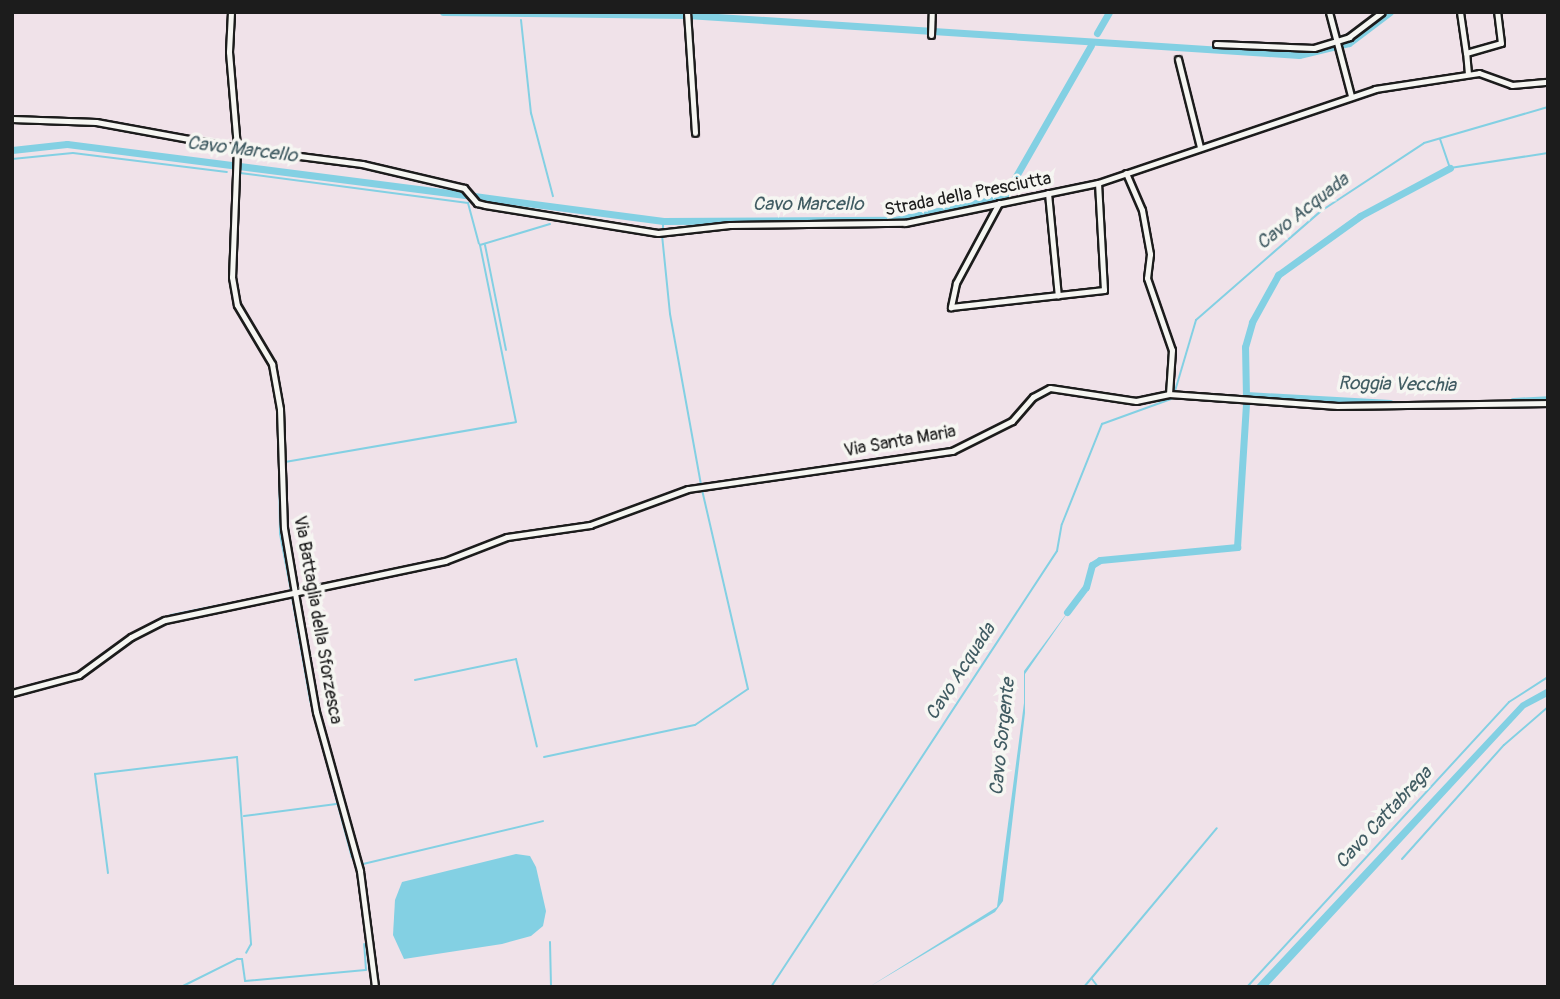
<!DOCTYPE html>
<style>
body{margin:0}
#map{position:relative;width:1560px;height:999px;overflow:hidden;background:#f0e2e9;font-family:Pangolin,sans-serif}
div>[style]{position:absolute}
.water>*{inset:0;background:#83d0e3}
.stream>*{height:2px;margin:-1px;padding:0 1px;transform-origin:1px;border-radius:1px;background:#83d0e3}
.canal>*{height:7px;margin:-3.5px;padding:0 3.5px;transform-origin:3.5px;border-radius:3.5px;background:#83d0e3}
.roads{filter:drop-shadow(2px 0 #1c1c1c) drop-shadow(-2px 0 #1c1c1c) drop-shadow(0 2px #1c1c1c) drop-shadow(0 -2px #1c1c1c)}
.street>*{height:5px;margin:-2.5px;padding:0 2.5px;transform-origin:2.5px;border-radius:2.5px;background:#f6f6f2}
span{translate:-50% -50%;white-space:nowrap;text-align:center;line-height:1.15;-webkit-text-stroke:7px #f6f6f2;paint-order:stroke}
.street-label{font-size:18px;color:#1c1c1c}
.water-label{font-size:19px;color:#405b62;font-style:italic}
.frame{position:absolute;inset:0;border:14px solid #1c1c1c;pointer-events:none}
</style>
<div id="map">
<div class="water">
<i style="clip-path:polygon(1073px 605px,1025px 674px,1025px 713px,1003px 901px,995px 912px,869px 987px,997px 907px,1024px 703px,1024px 671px)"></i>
<i style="clip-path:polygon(1548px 688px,1548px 696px,1525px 708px,1267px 987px,1255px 987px,1521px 703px)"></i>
<i style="clip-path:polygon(516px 854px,530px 856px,536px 867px,546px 911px,543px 926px,531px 936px,502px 944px,404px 959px,393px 935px,395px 900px,402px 882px)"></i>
</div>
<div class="stream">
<i style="left:525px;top:16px;width:2px;rotate:-90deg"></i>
<i style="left:521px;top:20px;width:94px;rotate:83.9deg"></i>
<i style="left:531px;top:113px;width:86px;rotate:75.2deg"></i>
<i style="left:1440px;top:139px;width:31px;rotate:71deg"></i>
<i style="left:1450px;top:168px;width:99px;rotate:-8.7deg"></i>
<i style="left:12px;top:159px;width:61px;rotate:-5.6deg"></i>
<i style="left:73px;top:153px;width:155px;rotate:7deg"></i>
<i style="left:240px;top:173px;width:230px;rotate:7.5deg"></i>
<i style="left:468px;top:203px;width:42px;rotate:75deg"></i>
<i style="left:663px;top:229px;width:8px;rotate:-90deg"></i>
<i style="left:662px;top:235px;width:79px;rotate:84.2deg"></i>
<i style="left:670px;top:314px;width:173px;rotate:79.7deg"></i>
<i style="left:485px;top:245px;width:107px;rotate:78.7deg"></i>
<i style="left:1175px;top:391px;width:74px;rotate:-73.5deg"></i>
<i style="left:1196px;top:320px;width:166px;rotate:-41.1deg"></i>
<i style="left:1321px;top:211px;width:123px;rotate:-33.4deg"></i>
<i style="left:1424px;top:143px;width:129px;rotate:-16.2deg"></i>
<i style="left:285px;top:462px;width:234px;rotate:-9.8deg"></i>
<i style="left:516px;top:422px;width:181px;rotate:-101.5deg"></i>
<i style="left:480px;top:245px;width:73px;rotate:-16.7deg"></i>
<i style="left:292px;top:597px;width:105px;rotate:80.1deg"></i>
<i style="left:310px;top:700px;width:163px;rotate:75.1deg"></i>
<i style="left:132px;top:634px;width:43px;rotate:-26deg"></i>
<i style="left:171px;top:615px;width:122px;rotate:-11.3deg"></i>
<i style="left:291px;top:591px;width:58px;rotate:-100.9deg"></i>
<i style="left:280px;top:534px;width:71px;rotate:-90.8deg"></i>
<i style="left:115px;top:646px;width:11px;rotate:-38deg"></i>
<i style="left:415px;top:680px;width:103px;rotate:-11.7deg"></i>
<i style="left:516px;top:659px;width:90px;rotate:76.6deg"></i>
<i style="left:544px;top:757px;width:154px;rotate:-12deg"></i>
<i style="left:695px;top:725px;width:64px;rotate:-34.2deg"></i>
<i style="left:748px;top:689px;width:204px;rotate:-103deg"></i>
<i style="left:244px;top:816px;width:93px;rotate:-7.4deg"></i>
<i style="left:1402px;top:859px;width:153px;rotate:-48.2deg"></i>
<i style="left:1504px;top:745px;width:58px;rotate:-40.8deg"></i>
<i style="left:363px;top:864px;width:185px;rotate:-13.4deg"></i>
<i style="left:108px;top:873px;width:100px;rotate:-97.5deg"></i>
<i style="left:95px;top:774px;width:143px;rotate:-6.8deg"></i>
<i style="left:237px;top:757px;width:188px;rotate:85.7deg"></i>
<i style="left:251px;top:944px;width:10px;rotate:119deg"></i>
<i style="left:550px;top:942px;width:45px;rotate:88.7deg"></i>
<i style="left:1092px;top:979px;width:10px;rotate:53deg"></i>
<i style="left:181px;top:987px;width:63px;rotate:-26.6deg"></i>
<i style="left:237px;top:959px;width:5px"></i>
<i style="left:242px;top:959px;width:22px;rotate:82deg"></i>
<i style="left:245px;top:981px;width:121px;rotate:-5.2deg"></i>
<i style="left:366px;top:970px;width:26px;rotate:-94deg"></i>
<i style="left:771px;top:987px;width:521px;rotate:-56.74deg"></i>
<i style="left:1057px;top:551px;width:27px;rotate:-80deg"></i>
<i style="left:1062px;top:524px;width:108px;rotate:-68.2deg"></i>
<i style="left:1102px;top:424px;width:77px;rotate:-19.9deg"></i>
<i style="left:1084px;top:987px;width:207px;rotate:-50.1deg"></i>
<i style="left:1247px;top:987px;width:387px;rotate:-47.4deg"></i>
<i style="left:1509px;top:702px;width:46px;rotate:-32.7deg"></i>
</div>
<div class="canal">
<i style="left:443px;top:12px;width:244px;rotate:0.7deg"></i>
<i style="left:687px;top:15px;width:613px;rotate:3.74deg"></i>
<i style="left:1299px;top:55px;width:51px;rotate:-13.5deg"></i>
<i style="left:1349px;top:43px;width:51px;rotate:-37.1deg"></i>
<i style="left:1097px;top:33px;width:24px;rotate:-60deg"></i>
<i style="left:12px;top:150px;width:55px;rotate:-6.2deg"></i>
<i style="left:67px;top:144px;width:403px;rotate:7.3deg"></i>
<i style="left:474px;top:196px;width:191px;rotate:7.5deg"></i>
<i style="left:663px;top:221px;width:229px;rotate:-0.3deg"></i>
<i style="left:895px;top:220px;width:111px;rotate:-11.9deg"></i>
<i style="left:1004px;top:197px;width:175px;rotate:-60.2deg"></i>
<i style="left:1246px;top:395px;width:144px;rotate:3.2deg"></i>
<i style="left:1246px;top:397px;width:50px;rotate:-91.1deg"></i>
<i style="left:1245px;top:347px;width:26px;rotate:-74deg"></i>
<i style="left:1252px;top:322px;width:54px;rotate:-61deg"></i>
<i style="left:1278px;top:275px;width:101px;rotate:-35.7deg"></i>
<i style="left:1360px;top:216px;width:102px;rotate:-28.1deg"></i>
<i style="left:1513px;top:401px;width:35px;rotate:-3deg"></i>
<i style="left:1067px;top:612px;width:31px;rotate:-53deg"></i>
<i style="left:1086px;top:587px;width:23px;rotate:-75deg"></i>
<i style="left:1092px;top:565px;width:9px;rotate:-32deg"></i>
<i style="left:1100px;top:560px;width:138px;rotate:-5.4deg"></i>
<i style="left:1237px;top:547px;width:145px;rotate:-86.4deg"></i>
</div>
<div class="roads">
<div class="street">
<i style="left:231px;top:12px;width:40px;rotate:92.9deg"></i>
<i style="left:229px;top:52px;width:96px;rotate:85.2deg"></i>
<i style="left:237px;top:148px;width:129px;rotate:92.2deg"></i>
<i style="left:232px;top:277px;width:28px;rotate:80deg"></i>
<i style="left:237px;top:305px;width:69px;rotate:59.3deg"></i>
<i style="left:272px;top:364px;width:46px;rotate:79.9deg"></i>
<i style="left:280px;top:409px;width:119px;rotate:88.1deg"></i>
<i style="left:284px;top:528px;width:66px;rotate:80.4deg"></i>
<i style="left:295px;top:593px;width:121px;rotate:80deg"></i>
<i style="left:316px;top:712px;width:165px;rotate:74.5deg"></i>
<i style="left:360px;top:871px;width:117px;rotate:82.6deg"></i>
<i style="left:687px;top:12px;width:121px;rotate:86.2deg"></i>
<i style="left:1329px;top:12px;width:87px;rotate:75.3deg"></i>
<i style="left:1460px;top:12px;width:41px;rotate:81.7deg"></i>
<i style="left:931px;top:35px;width:23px;rotate:-88deg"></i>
<i style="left:1216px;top:44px;width:98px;rotate:2.3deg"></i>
<i style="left:1314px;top:48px;width:37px;rotate:-17deg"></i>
<i style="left:1349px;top:37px;width:41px;rotate:-37.1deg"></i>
<i style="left:1178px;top:59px;width:91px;rotate:76deg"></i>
<i style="left:1468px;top:74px;width:21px;rotate:-95deg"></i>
<i style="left:1466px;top:53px;width:36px;rotate:-16deg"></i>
<i style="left:1501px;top:43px;width:31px;rotate:-97deg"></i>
<i style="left:12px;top:119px;width:84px;rotate:2deg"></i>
<i style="left:96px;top:122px;width:143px;rotate:10.4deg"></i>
<i style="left:237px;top:148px;width:126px;rotate:7.3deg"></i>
<i style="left:362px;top:164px;width:105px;rotate:13.2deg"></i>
<i style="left:464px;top:188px;width:20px;rotate:49deg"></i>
<i style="left:477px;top:203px;width:8px;rotate:14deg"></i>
<i style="left:485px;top:205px;width:175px;rotate:9.2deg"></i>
<i style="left:658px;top:233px;width:72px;rotate:-6.3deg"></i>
<i style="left:730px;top:225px;width:175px;rotate:-0.7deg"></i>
<i style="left:905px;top:223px;width:197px;rotate:-11.7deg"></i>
<i style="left:1098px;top:183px;width:293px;rotate:-18.7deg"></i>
<i style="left:1375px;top:89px;width:105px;rotate:-8.7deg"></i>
<i style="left:1479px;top:73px;width:35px;rotate:20deg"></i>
<i style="left:1512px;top:85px;width:36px;rotate:-5deg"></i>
<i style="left:1126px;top:173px;width:40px;rotate:66.6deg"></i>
<i style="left:1142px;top:210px;width:45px;rotate:79.7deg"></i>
<i style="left:1150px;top:254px;width:24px;rotate:97deg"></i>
<i style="left:1147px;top:278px;width:76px;rotate:70.9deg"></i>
<i style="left:1172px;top:350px;width:44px;rotate:93.9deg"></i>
<i style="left:1048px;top:193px;width:103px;rotate:84.5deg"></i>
<i style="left:999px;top:203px;width:91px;rotate:118.3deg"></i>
<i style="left:956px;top:283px;width:25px;rotate:102deg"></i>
<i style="left:951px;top:307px;width:154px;rotate:-6.3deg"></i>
<i style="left:1104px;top:290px;width:107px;rotate:-93.2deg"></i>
<i style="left:12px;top:693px;width:69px;rotate:-15deg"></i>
<i style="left:79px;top:675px;width:64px;rotate:-36.2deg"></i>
<i style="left:131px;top:637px;width:38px;rotate:-27deg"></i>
<i style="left:165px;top:620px;width:286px;rotate:-11.9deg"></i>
<i style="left:445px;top:561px;width:66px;rotate:-21.2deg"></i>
<i style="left:507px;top:537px;width:84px;rotate:-8.2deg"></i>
<i style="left:590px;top:525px;width:104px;rotate:-20.2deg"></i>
<i style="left:688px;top:489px;width:267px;rotate:-8.2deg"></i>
<i style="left:952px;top:451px;width:67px;rotate:-26.6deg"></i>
<i style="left:1012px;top:421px;width:32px;rotate:-49deg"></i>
<i style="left:1033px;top:397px;width:19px;rotate:-28deg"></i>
<i style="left:1050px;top:388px;width:87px;rotate:8.6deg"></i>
<i style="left:1136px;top:401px;width:34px;rotate:-12deg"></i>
<i style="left:1169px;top:394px;width:169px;rotate:4.1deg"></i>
<i style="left:1338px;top:406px;width:210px;rotate:-0.8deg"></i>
</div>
</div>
<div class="street-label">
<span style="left:968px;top:195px;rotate:-11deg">Strada della Presciutta</span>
<span style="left:900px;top:442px;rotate:-10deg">Via Santa Maria</span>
<span style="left:317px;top:620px;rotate:80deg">Via Battaglia della Sforzesca</span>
</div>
<div class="water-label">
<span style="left:242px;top:150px;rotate:7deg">Cavo Marcello</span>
<span style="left:808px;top:205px">Cavo Marcello</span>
<span style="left:1303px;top:212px;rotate:-38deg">Cavo Acquada</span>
<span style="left:1397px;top:385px;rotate:1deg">Roggia Vecchia</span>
<span style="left:961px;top:672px;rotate:-57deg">Cavo Acquada</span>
<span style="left:1003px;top:737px;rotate:-84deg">Cavo Sorgente</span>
<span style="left:1384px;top:818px;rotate:-47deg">Cavo Cattabrega</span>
</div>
<div class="frame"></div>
</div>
